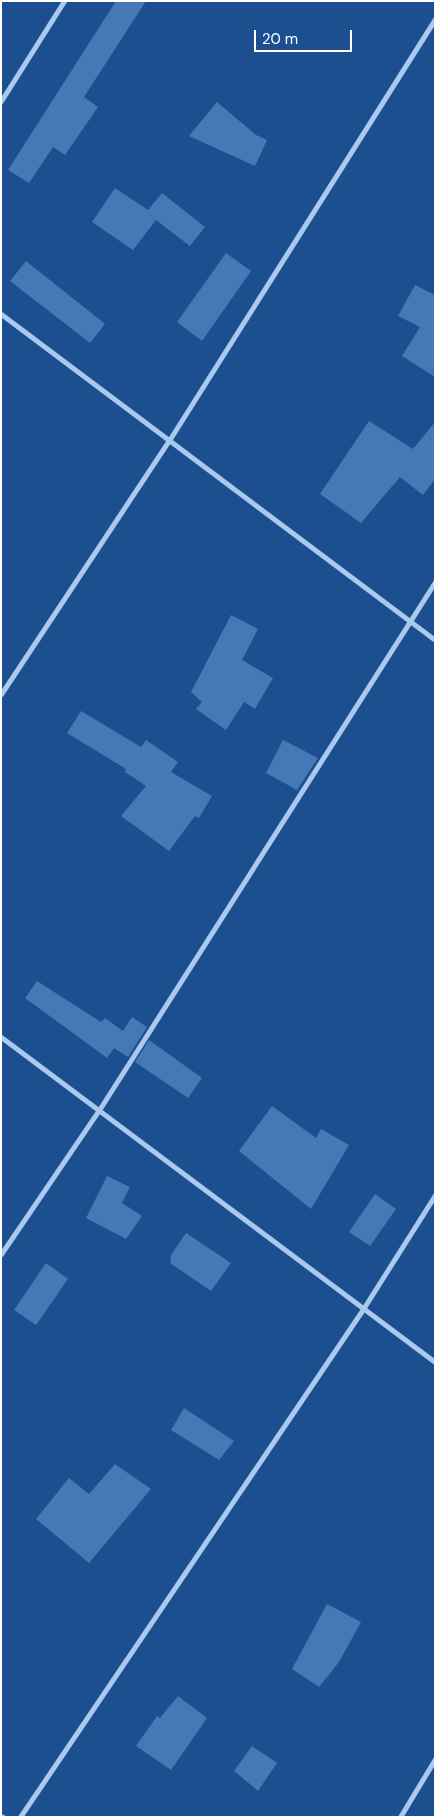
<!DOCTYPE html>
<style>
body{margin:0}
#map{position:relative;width:436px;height:1818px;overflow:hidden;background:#1b4f8f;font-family:"DM Sans",sans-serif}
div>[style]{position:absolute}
.building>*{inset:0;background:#4478b7}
.minor>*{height:5px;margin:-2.5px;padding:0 2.5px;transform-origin:2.5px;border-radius:2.5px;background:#a9c9ee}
span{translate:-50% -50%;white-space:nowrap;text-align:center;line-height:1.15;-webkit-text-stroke:5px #1b4f8f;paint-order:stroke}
.frame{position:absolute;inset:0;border:2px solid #fff;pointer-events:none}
.scale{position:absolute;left:254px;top:30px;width:98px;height:22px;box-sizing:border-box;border:2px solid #fff;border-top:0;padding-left:6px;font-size:15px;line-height:18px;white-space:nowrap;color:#fff;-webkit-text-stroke:4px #1b4f8f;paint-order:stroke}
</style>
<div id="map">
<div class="building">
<i style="clip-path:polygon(116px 1px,146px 1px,84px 97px,98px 107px,65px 155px,53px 147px,29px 183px,8px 170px)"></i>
<i style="clip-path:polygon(217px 102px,256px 135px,267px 140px,255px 166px,189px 136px)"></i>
<i style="clip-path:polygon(115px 188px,148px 210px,162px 193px,205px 227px,190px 246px,156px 220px,133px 250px,92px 222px)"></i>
<i style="clip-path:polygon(226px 253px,251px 271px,202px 341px,177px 322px)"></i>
<i style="clip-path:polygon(26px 261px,105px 324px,90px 343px,10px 281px)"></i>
<i style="clip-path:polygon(415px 285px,435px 295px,435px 377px,402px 356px,420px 327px,398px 316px)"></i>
<i style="clip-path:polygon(369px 421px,413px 449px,435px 422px,435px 479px,423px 495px,400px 477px,361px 523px,320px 494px)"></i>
<i style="clip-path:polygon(231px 615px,258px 629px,242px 660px,273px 678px,255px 709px,244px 702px,226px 730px,196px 709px,202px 702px,191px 692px)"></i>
<i style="clip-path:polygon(81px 711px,141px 747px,146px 740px,178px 762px,171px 772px,212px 796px,199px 818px,195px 816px,169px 851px,121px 816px,146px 786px,125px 772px,126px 769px,67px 733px)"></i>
<i style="clip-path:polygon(283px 740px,318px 758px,297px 790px,266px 773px)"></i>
<i style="clip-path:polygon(37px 981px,101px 1022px,105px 1018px,123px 1031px,132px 1017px,147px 1027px,128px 1057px,114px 1048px,107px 1058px,25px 998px)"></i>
<i style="clip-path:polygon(149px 1040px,202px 1078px,188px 1098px,135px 1062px)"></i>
<i style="clip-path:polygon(272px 1106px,316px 1138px,321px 1129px,349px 1145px,311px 1209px,239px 1151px)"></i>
<i style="clip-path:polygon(107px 1176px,130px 1187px,122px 1203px,142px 1216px,126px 1239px,86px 1218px)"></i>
<i style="clip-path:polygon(375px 1194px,396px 1209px,370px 1246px,349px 1232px)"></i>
<i style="clip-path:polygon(186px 1233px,231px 1263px,211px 1291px,170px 1263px,171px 1255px)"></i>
<i style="clip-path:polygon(46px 1263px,68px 1279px,36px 1325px,14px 1310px)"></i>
<i style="clip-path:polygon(184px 1408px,234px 1441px,219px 1460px,171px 1430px)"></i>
<i style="clip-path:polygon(115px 1464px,151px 1489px,89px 1563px,36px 1519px,69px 1478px,89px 1494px)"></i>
<i style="clip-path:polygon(327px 1604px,361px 1622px,339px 1662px,319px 1687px,292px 1669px)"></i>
<i style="clip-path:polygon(178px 1696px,207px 1718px,171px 1770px,136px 1746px,157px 1716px,160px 1718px)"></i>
<i style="clip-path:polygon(252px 1746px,277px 1763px,258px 1791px,234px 1771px)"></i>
</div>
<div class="minor">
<i style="left:1px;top:101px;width:118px;rotate:-57.8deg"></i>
<i style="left:1px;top:314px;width:543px;rotate:36.91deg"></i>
<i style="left:1px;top:694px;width:302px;rotate:-56.5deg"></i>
<i style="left:168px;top:442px;width:500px;rotate:-57.74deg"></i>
<i style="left:1px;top:1037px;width:542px;rotate:36.83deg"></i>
<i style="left:1px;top:1254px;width:174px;rotate:-55.8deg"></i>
<i style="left:99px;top:1110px;width:626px;rotate:-57.53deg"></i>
<i style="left:1px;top:1816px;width:2px;rotate:27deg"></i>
<i style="left:20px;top:1817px;width:613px;rotate:-55.97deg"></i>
<i style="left:363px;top:1309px;width:135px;rotate:-57.7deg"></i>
<i style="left:400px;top:1817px;width:68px;rotate:-58.9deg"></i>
</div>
<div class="frame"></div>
<div class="scale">20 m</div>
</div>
